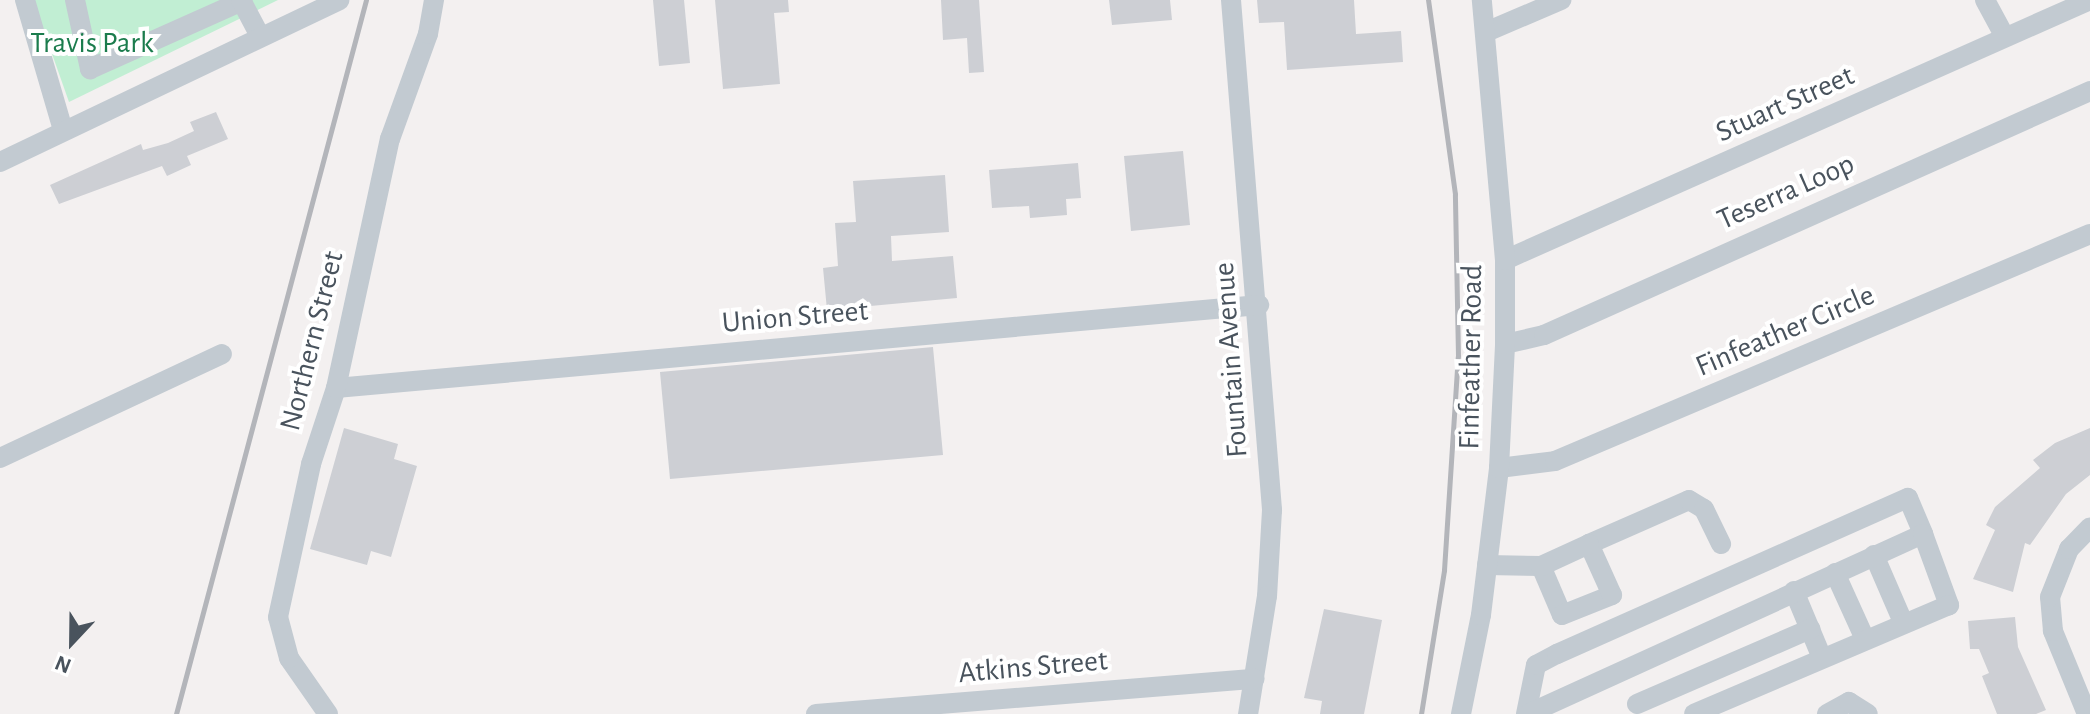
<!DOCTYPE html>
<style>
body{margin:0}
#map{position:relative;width:2090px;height:714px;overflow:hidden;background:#f3f0f0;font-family:"Alegreya Sans",sans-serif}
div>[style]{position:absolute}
.green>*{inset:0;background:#c1eed3}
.building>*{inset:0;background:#cdcfd4}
.minor>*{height:20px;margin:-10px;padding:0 10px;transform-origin:10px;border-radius:10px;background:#c2cad1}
.rail>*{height:5px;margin:-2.5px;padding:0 2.5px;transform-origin:2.5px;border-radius:2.5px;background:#b3b5ba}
span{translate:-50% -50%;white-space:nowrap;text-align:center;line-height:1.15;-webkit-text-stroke:8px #fff;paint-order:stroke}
.park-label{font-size:30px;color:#1b7c4d}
.street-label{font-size:30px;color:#49535d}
.north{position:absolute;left:32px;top:602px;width:80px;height:80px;-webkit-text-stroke:6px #fff;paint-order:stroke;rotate:202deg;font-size:22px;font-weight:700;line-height:32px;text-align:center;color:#49535d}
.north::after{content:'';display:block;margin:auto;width:28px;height:36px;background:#49535d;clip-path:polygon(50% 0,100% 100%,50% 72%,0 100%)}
</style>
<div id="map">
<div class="green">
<i style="clip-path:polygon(33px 0,278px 0,69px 102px)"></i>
</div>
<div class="building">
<i style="clip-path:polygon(653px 0,684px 0,690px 63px,659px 66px)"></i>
<i style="clip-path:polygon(715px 0,788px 0,789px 12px,774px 13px,780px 84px,723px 89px)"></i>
<i style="clip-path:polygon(941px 0,979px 0,984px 72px,969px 73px,967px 38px,943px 40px)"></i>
<i style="clip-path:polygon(1109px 0,1170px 0,1172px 20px,1112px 25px)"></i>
<i style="clip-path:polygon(1257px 0,1354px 0,1356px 34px,1401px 31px,1403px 62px,1287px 70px,1284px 22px,1259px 23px)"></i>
<i style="clip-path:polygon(216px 112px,228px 139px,187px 156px,191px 165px,167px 176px,162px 166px,59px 204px,50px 185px,141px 144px,143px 150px,168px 143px,194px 131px,190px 122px)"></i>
<i style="clip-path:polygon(1183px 151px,1190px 225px,1131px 231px,1124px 156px)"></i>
<i style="clip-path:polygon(1078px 163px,1081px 198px,1066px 199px,1067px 215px,1030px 218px,1029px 206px,992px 208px,989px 170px)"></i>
<i style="clip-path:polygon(945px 175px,949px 232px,891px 236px,892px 261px,953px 256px,957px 298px,827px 310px,823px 268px,838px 266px,835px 223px,856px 222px,853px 181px)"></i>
<i style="clip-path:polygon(933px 347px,943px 455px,670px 479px,660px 372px)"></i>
<i style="clip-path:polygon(344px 428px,398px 444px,394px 459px,417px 466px,391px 557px,371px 551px,367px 565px,310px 549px)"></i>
<i style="clip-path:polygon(2090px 428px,2090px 475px,2066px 494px,2030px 545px,2025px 543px,2013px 592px,1973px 579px,1995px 530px,1986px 525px,1995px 507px,2040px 468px,2033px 460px,2055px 443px)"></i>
<i style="clip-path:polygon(1324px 609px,1382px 620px,1364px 714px,1320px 714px,1322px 701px,1304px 698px)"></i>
<i style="clip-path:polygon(2015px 617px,2018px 647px,2046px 710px,2036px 714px,1997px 714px,1982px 676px,1989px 673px,1979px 649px,1970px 649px,1968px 621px)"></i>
</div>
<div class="minor">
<i style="left:25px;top:0;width:135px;rotate:73.7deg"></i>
<i style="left:75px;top:0;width:71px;rotate:77.7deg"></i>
<i style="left:90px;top:69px;width:167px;rotate:-24.1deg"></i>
<i style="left:241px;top:0;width:41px;rotate:62.2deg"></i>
<i style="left:1231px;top:0;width:512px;rotate:85.4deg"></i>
<i style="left:1272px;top:510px;width:86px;rotate:93.3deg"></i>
<i style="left:1267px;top:596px;width:120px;rotate:99.1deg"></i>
<i style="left:1985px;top:0;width:42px;rotate:61.6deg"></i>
<i style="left:1486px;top:32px;width:82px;rotate:-23.1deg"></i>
<i style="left:0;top:162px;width:376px;rotate:-25.5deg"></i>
<i style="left:1505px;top:260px;width:640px;rotate:-23.96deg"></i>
<i style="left:1505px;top:344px;width:40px;rotate:-13deg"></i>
<i style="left:1544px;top:335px;width:598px;rotate:-24.08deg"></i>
<i style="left:336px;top:388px;width:927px;rotate:-5.14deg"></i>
<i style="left:0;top:458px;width:245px;rotate:-25.1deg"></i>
<i style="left:1499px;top:468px;width:56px;rotate:-7.1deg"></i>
<i style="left:1555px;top:461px;width:581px;rotate:-22.99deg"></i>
<i style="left:1589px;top:544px;width:109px;rotate:-23.7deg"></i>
<i style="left:1689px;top:500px;width:17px;rotate:31deg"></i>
<i style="left:1704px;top:509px;width:39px;rotate:64deg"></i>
<i style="left:1874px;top:555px;width:73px;rotate:66.6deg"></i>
<i style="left:1487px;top:565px;width:54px;rotate:1.1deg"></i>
<i style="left:1541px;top:566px;width:53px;rotate:66.8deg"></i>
<i style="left:1562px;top:615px;width:54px;rotate:-21.8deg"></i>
<i style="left:1612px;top:595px;width:56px;rotate:-114.3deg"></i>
<i style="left:1589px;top:544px;width:53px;rotate:155.4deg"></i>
<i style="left:1835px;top:573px;width:72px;rotate:65.6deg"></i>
<i style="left:1794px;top:591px;width:73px;rotate:67.3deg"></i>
<i style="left:1637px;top:704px;width:189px;rotate:-23.4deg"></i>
<i style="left:328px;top:714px;width:68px;rotate:-124.9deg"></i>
<i style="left:289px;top:658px;width:42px;rotate:-105deg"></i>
<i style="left:278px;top:617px;width:157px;rotate:-77.8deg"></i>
<i style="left:311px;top:464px;width:80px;rotate:-71.8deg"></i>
<i style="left:336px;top:388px;width:255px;rotate:-77.8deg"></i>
<i style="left:390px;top:139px;width:112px;rotate:-70.1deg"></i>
<i style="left:428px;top:34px;width:35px;rotate:-80deg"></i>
<i style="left:816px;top:714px;width:440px;rotate:-4.6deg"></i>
<i style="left:1461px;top:714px;width:101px;rotate:-78.6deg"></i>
<i style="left:1481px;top:615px;width:148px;rotate:-83deg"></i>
<i style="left:1499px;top:468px;width:124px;rotate:-87.2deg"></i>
<i style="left:1505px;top:344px;width:84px;rotate:-90deg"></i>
<i style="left:1505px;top:260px;width:261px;rotate:-95.1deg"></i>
<i style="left:1526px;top:714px;width:50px;rotate:-78.5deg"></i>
<i style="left:1536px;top:665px;width:24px;rotate:-28deg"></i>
<i style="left:1557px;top:654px;width:384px;rotate:-24deg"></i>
<i style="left:1908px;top:498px;width:39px;rotate:67deg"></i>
<i style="left:1528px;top:714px;width:434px;rotate:-24.5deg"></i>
<i style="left:1923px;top:534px;width:76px;rotate:69.9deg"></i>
<i style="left:1949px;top:605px;width:277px;rotate:156.9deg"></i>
<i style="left:1827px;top:714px;width:25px;rotate:-29deg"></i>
<i style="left:1849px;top:702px;width:22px;rotate:32deg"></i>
<i style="left:2087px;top:714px;width:90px;rotate:-112.3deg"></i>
<i style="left:2053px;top:631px;width:34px;rotate:-95deg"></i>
<i style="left:2050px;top:597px;width:52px;rotate:-68.4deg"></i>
<i style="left:2069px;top:549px;width:30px;rotate:-46deg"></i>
</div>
<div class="rail">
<i style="left:176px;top:714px;width:739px;rotate:-75.1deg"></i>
<i style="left:1421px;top:714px;width:146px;rotate:-80.9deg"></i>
<i style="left:1444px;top:570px;width:214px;rotate:-86.3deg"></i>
<i style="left:1458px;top:356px;width:162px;rotate:-91.1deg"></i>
<i style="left:1455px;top:194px;width:196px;rotate:-97.9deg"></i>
</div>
<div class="park-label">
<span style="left:92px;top:43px">Travis Park</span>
</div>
<div class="street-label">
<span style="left:1785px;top:104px;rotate:-24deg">Stuart Street</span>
<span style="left:1786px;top:192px;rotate:-24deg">Teserra Loop</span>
<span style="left:795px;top:317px;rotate:-5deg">Union Street</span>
<span style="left:1785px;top:331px;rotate:-23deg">Finfeather Circle</span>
<span style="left:312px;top:341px;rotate:-76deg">Northern Street</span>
<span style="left:1471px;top:357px;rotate:-89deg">Finfeather Road</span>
<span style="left:1231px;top:360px;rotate:-94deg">Fountain Avenue</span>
<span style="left:1033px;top:667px;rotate:-5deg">Atkins Street</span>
</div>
<div class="north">N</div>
</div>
